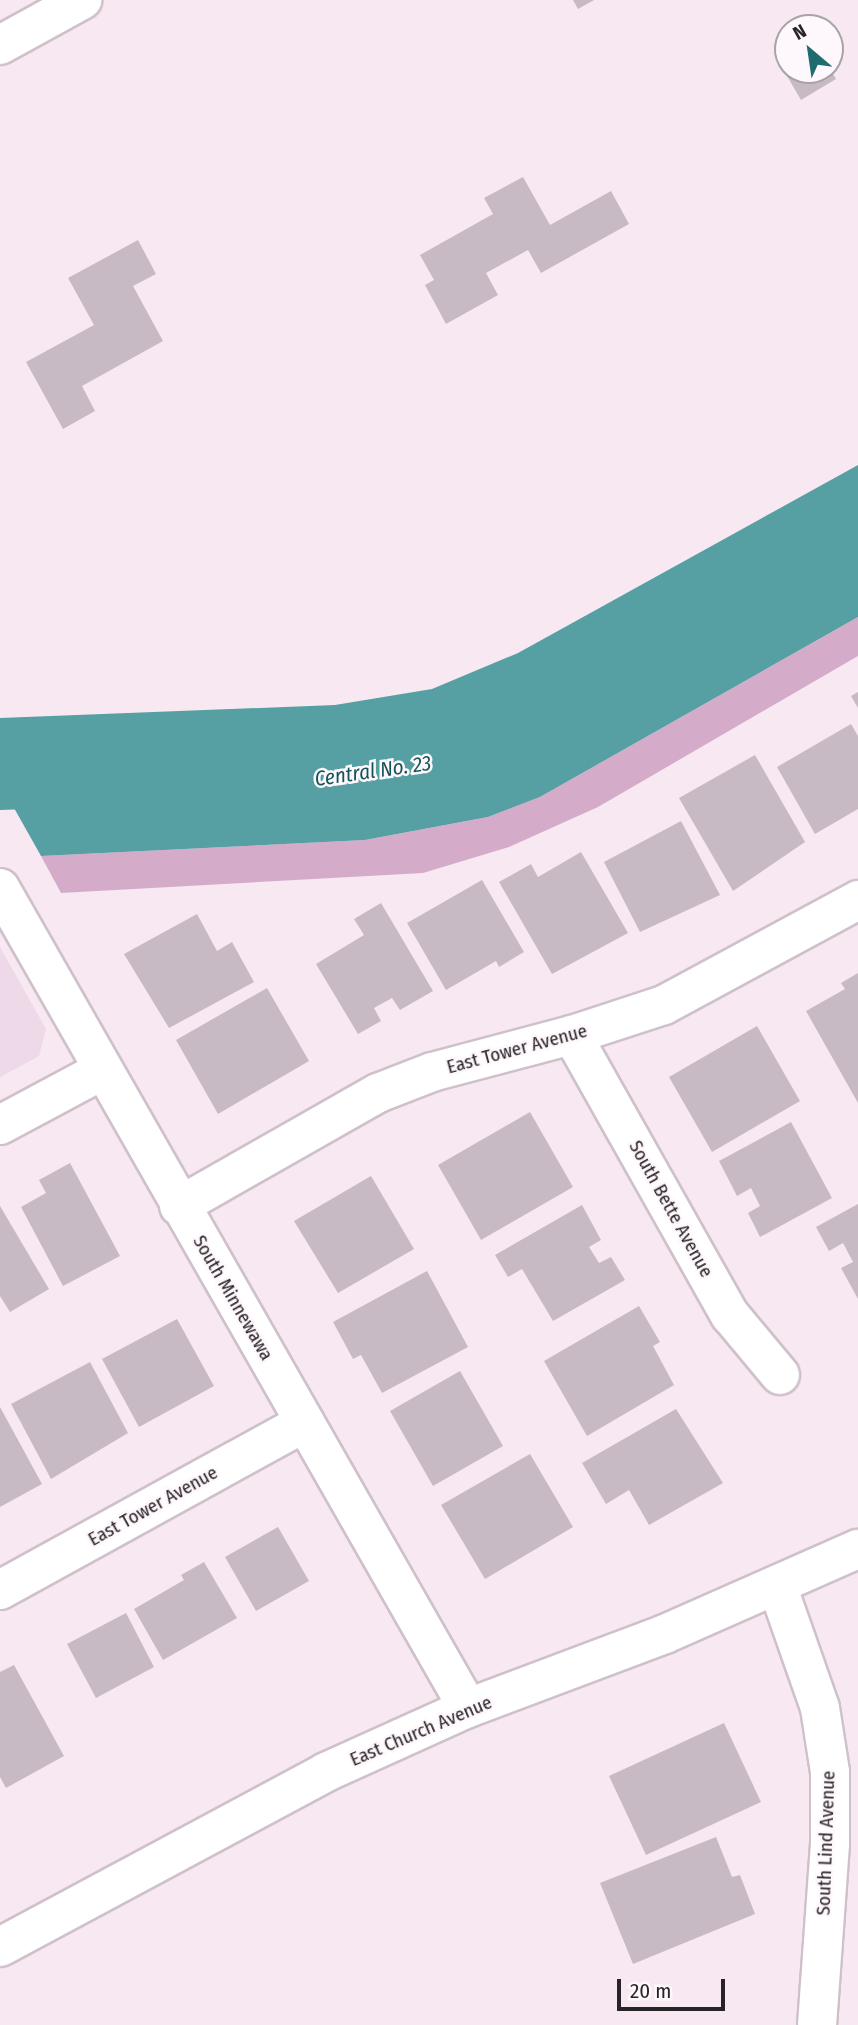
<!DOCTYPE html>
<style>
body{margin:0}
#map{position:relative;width:858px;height:2025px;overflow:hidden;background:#f7e8f2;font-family:"Fira Sans Condensed",sans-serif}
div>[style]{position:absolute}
.built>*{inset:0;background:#eed9e8}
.green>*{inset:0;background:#d4acc9}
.water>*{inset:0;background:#56a0a3}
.canal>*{height:38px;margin:-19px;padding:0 19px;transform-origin:19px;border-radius:19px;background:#56a0a3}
.building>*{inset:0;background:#c8bac4}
.roads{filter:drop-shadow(2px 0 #cfc1cb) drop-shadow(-2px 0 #cfc1cb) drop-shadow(0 2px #cfc1cb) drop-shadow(0 -2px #cfc1cb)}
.street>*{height:38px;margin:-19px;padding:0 19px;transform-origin:19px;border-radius:19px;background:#fff}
.secondary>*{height:38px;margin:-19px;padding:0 19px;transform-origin:19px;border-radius:19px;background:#fff}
span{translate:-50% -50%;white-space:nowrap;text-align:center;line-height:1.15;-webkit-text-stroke:5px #fef8fc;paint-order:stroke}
.street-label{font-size:19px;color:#282327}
.water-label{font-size:21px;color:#135557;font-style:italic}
.north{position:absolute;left:774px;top:14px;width:70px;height:70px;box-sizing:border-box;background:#fef8fc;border:2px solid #a8a3a7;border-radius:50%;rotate:331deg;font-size:19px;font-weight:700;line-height:28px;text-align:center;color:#282327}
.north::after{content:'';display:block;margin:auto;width:24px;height:32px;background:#1f6b6e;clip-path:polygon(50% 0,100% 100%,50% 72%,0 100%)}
.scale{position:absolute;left:617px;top:1979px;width:108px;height:32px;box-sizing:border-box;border:4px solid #282327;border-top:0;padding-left:9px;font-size:21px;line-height:24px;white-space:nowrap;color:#282327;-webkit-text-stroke:5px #fef8fc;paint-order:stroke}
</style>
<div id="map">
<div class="built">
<i style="clip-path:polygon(0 947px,46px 1029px,39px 1056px,0 1077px)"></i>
</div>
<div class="green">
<i style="clip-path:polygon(858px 617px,858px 656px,598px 807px,509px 847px,423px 873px,61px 893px,41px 856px,365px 840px,488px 817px,540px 797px)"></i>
</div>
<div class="water">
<i style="clip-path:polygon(858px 465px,858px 617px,540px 797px,488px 817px,365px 840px,41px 856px,0 783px,0 718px,335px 705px,432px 689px,518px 653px)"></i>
</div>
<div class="canal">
<i style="left:0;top:791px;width:57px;rotate:-2deg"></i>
</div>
<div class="building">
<i style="clip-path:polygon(573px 0,594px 0,578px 9px)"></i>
<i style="clip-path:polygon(788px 50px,788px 70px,831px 70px,836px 79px,801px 100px,776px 57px)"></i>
<i style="clip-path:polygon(523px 177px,550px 225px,611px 191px,629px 224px,541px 273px,528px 250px,486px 273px,498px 295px,446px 324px,425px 285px,434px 280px,420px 255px,493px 214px,484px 198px)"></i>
<i style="clip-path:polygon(138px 240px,156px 274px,133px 286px,163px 341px,82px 386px,95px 411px,63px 429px,26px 362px,94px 325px,68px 278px)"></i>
<i style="clip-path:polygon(858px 692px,858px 708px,851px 696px)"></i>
<i style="clip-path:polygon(851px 724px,858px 736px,858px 809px,815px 834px,777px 767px)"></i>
<i style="clip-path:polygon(755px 755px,805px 842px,733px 891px,679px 798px)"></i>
<i style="clip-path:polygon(681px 821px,720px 895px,640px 932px,604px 862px)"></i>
<i style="clip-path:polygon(581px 852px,628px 933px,552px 974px,499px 882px,531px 864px,538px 877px)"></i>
<i style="clip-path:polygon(482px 880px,524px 952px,499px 967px,496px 961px,446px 990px,407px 923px)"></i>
<i style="clip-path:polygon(381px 903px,433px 991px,400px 1010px,392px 998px,374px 1008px,381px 1021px,358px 1034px,316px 964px,364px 935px,354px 919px)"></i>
<i style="clip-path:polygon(197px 914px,217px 951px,232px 942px,254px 982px,169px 1028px,124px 954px)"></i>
<i style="clip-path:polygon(858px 973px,858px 1103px,806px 1011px,845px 989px,841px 983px)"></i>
<i style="clip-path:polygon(267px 988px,309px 1061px,218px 1114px,176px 1040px)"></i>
<i style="clip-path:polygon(757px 1026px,800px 1101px,712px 1152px,669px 1077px)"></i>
<i style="clip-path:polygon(530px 1112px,573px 1187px,481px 1240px,438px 1165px)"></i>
<i style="clip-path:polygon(791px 1122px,832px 1198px,760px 1237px,748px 1213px,760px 1206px,751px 1188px,737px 1196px,719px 1161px)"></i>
<i style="clip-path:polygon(70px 1163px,120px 1256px,63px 1286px,21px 1207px,46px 1193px,39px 1180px)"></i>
<i style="clip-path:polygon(371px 1176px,414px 1249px,338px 1293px,294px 1221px)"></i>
<i style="clip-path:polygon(858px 1204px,858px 1299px,841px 1268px,853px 1262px,843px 1243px,829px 1251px,816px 1227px)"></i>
<i style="clip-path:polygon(582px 1205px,601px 1240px,589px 1247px,599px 1263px,611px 1257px,625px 1280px,553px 1321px,522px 1269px,508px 1277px,495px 1255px)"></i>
<i style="clip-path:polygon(0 1206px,49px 1289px,10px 1312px,0 1296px)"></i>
<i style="clip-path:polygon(427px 1271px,468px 1347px,382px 1393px,361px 1355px,353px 1359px,333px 1322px)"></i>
<i style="clip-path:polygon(639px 1306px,660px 1342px,653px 1346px,674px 1385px,587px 1436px,544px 1361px)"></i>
<i style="clip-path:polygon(177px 1319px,214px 1386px,139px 1427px,102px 1359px)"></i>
<i style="clip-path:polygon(90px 1362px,128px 1433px,51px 1479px,11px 1404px)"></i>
<i style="clip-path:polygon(460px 1371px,503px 1446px,433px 1486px,390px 1411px)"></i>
<i style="clip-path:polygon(0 1407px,42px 1484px,0 1507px)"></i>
<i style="clip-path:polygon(676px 1409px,723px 1483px,649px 1525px,629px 1490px,606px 1504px,582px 1463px)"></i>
<i style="clip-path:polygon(530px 1454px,573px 1527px,485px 1579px,441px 1505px)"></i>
<i style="clip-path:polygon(278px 1527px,309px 1581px,256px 1611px,225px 1557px)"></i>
<i style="clip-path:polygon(204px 1562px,237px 1618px,163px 1660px,134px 1609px,184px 1580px,181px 1575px)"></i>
<i style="clip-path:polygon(126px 1613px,154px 1667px,96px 1698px,67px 1644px)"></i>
<i style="clip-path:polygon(14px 1665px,64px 1756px,6px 1788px,0 1777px,0 1672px)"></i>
<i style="clip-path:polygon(724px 1723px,761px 1802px,646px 1855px,609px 1776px)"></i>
<i style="clip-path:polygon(716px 1837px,732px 1877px,740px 1875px,755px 1914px,633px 1964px,600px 1883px)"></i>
</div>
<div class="roads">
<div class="street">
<i style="left:0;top:45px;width:94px;rotate:-28.8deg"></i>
<i style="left:0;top:888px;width:944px;rotate:60.29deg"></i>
<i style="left:572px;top:1035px;width:322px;rotate:60.6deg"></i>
<i style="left:730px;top:1315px;width:78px;rotate:50.2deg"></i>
<i style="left:0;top:1125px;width:115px;rotate:-28.1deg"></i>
<i style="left:179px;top:1206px;width:229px;rotate:-29.6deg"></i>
<i style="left:378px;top:1093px;width:58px;rotate:-21.3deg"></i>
<i style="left:432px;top:1072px;width:145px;rotate:-14.8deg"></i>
<i style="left:572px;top:1035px;width:97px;rotate:-18.1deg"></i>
<i style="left:664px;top:1005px;width:221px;rotate:-28.4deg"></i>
<i style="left:777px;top:1585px;width:130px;rotate:70.7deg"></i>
<i style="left:820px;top:1708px;width:65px;rotate:81.1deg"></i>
<i style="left:830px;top:1772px;width:72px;rotate:90deg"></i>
<i style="left:830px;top:1844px;width:181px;rotate:94.1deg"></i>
<i style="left:0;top:1590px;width:348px;rotate:-28.8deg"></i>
</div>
<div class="secondary">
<i style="left:0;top:1947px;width:370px;rotate:-28.2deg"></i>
<i style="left:326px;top:1772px;width:156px;rotate:-24.3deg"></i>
<i style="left:468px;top:1708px;width:210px;rotate:-20.6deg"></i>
<i style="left:665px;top:1634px;width:211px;rotate:-23.8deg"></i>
</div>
</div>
<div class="street-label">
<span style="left:517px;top:1049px;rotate:-15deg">East Tower Avenue</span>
<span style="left:671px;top:1209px;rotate:61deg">South Bette Avenue</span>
<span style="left:233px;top:1298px;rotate:60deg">South Minnewawa</span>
<span style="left:153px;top:1506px;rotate:-29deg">East Tower Avenue</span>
<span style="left:421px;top:1731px;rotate:-23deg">East Church Avenue</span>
<span style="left:826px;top:1843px;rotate:-88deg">South Lind Avenue</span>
</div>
<div class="water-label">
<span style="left:373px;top:771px;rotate:-8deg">Central No. 23</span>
</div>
<div class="north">N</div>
<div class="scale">20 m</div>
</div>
